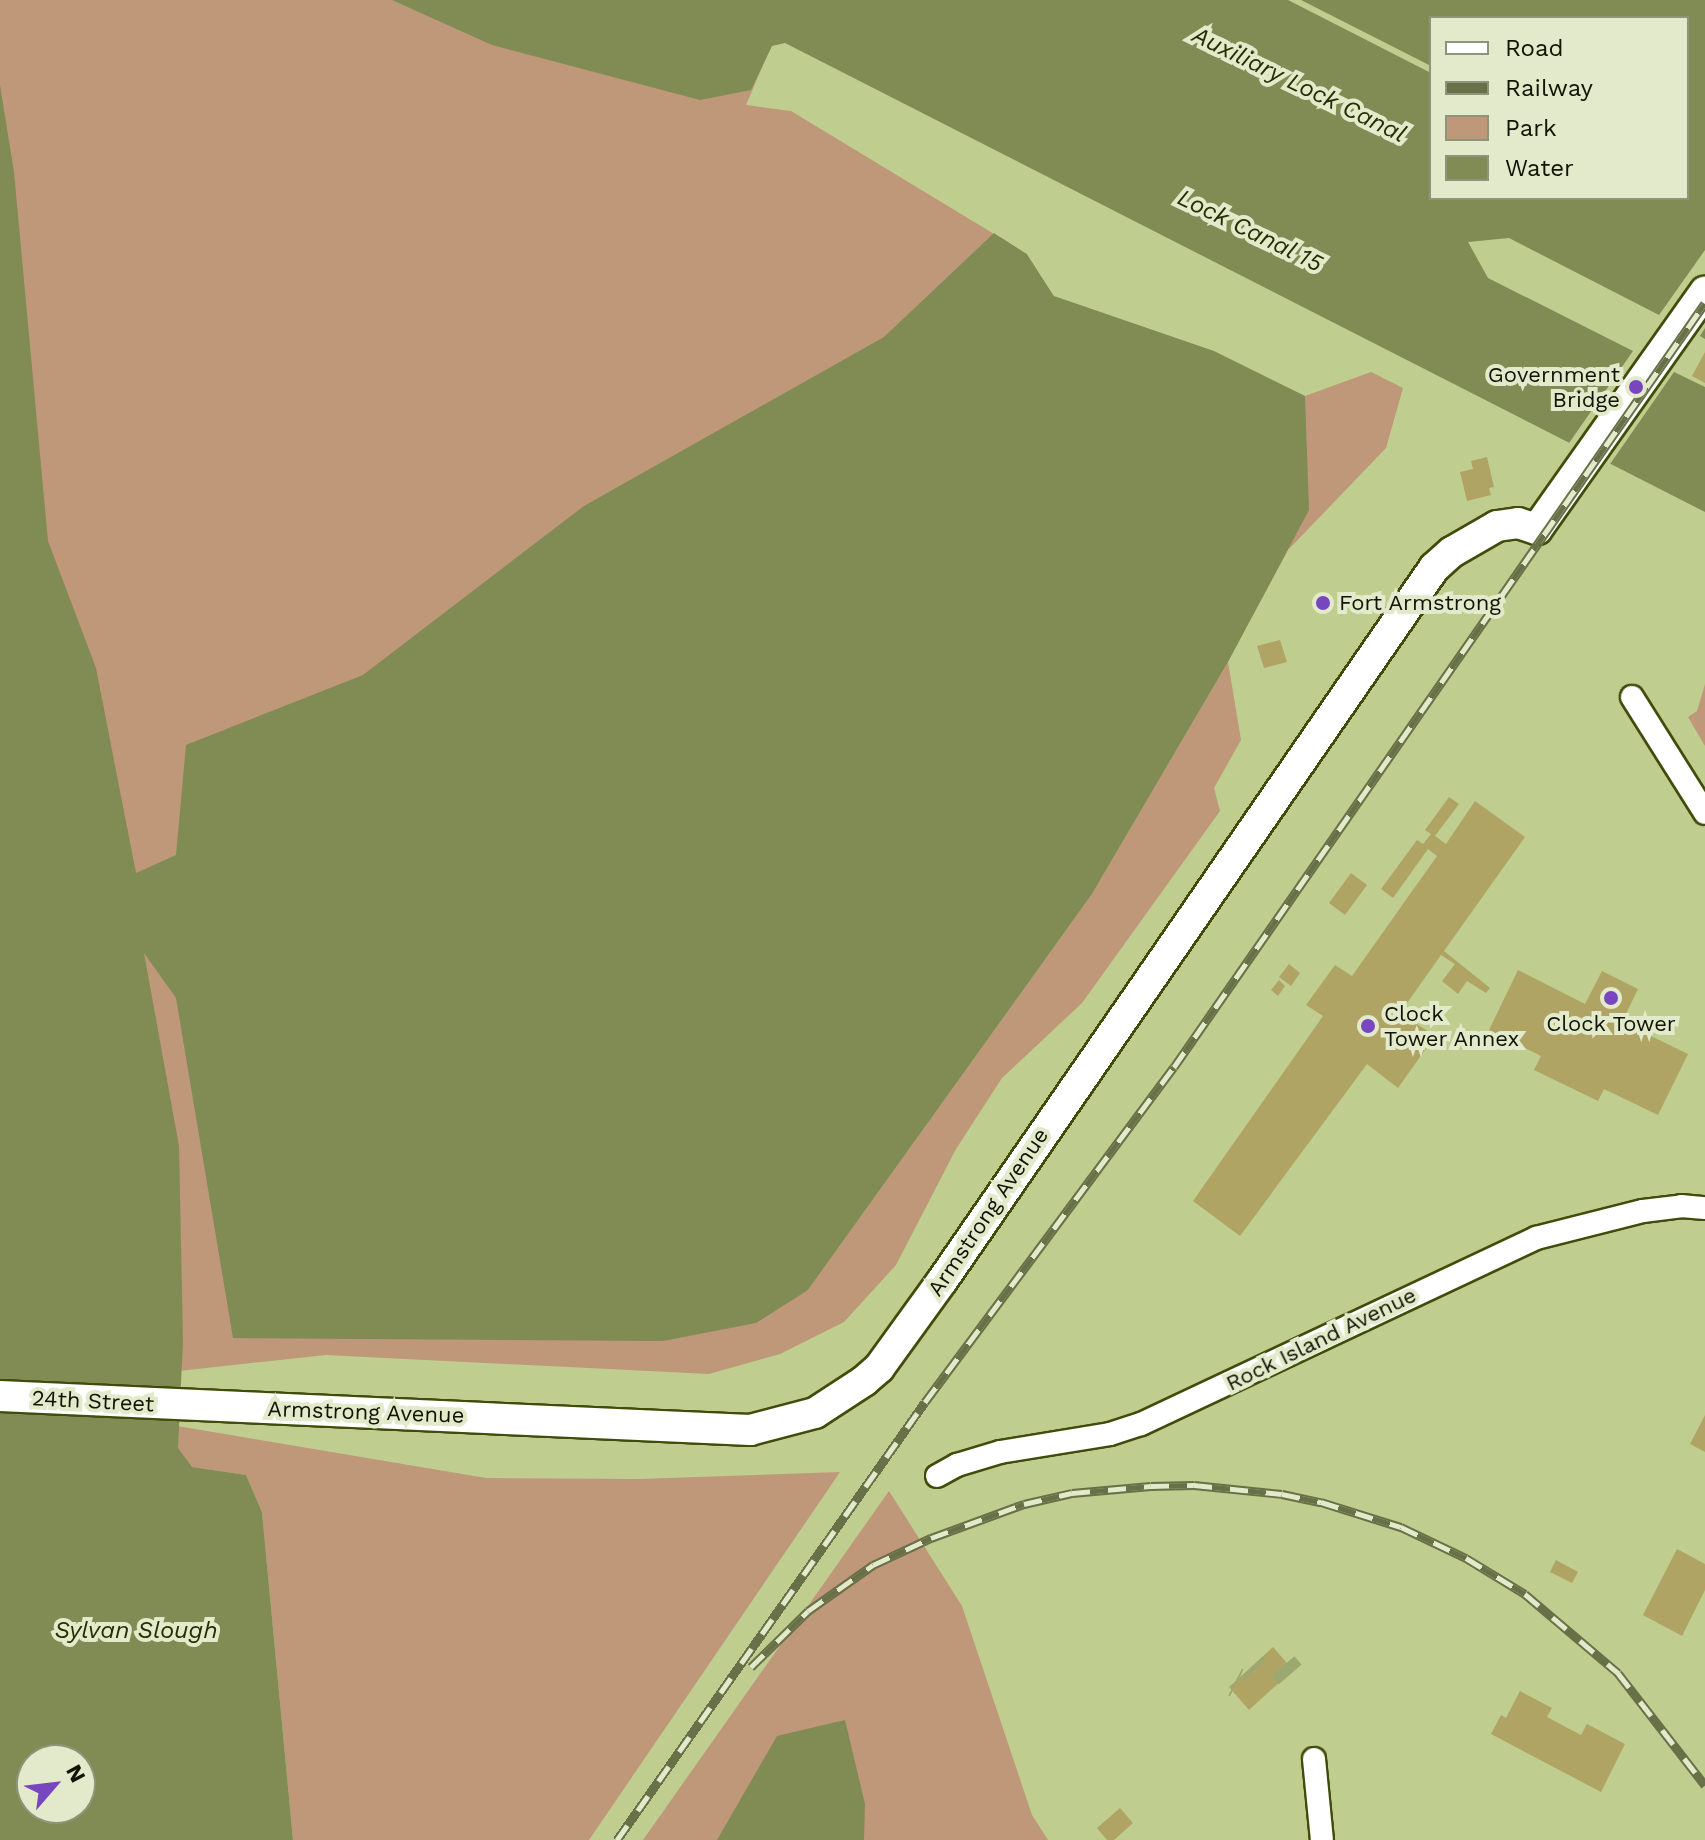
<!DOCTYPE html>
<style>
body{margin:0}
#map{position:relative;width:1705px;height:1840px;overflow:hidden;background:#bfcd8e;font-family:"Work Sans",sans-serif}
div>[style]{position:absolute}
.green>*{inset:0;background:#bf9779}
.water>*{inset:0;background:#808c53}
.pier>*{inset:0;background:#bfcd8e}
.building>*{inset:0;background:#b0a464}
.secondary-tunnel>*{height:30px;margin-top:-15px;transform-origin:0;background:repeating-linear-gradient(90deg,#9ca872 0 30px,transparent 0 45px)}
.roads{filter:drop-shadow(2px 0 #414c0b) drop-shadow(-2px 0 #414c0b) drop-shadow(0 2px #414c0b) drop-shadow(0 -2px #414c0b)}
.street>*{height:22px;margin:-11px;padding:0 11px;transform-origin:11px;border-radius:11px;background:#fff}
.secondary>*{height:30px;margin:-15px;padding:0 15px;transform-origin:15px;border-radius:15px;background:#fff}
.rail>*{height:9px;margin-top:-4.5px;transform-origin:0;background:repeating-linear-gradient(90deg,#e2eacb 0 18px,#677047 0 36px);box-sizing:border-box;border-block:2px solid #677047}
.dots>*{width:22px;height:22px;translate:-50% -50%;box-sizing:border-box;border:4px solid #e2eacb;border-radius:50%}
span{translate:-50% -50%;white-space:nowrap;text-align:center;line-height:1.15;-webkit-text-stroke:8px #e2eacb;paint-order:stroke}
.poi-label{font-size:22px;color:#0f1300}
.right{translate:-100% -50%;text-align:right}
.left{translate:0 -50%;text-align:left}
.street-label{font-size:22px;color:#0f1300}
.water-label{font-size:24px;color:#262e00;font-style:italic}
.legend{position:absolute;left:1429px;top:16px;width:260px;height:184px;box-sizing:border-box;background:#e2eacb;border:2px solid #8e947a;margin:0;padding:10px 14px;list-style:none;font-size:24px;color:#0f1300}
.legend li{display:flex;align-items:center;gap:16px;height:40px}
.legend b{width:40px;border:2px solid #8e947a}
.north{position:absolute;left:16px;top:1744px;width:80px;height:80px;box-sizing:border-box;background:#e2eacb;border:2px solid #8e947a;border-radius:50%;rotate:62deg;font-size:22px;font-weight:700;line-height:32px;text-align:center;color:#0f1300}
.north::after{content:'';display:block;margin:auto;width:28px;height:36px;background:#7846be;clip-path:polygon(50% 0,100% 100%,50% 72%,0 100%)}
</style>
<div id="map">
<div class="green">
<i style="clip-path:polygon(0 0,565px 0,769px 51px,746px 105px,791px 111px,1027px 254px,808px 1290px,1092px 894px,1228px 662px,1241px 740px,1214px 788px,1220px 811px,1082px 1003px,1002px 1078px,956px 1149px,896px 1265px,844px 1322px,780px 1354px,709px 1374px,326px 1355px,179px 1371px,129px 952px,136px 874px,0 548px)"></i>
<i style="clip-path:polygon(1371px 372px,1403px 388px,1386px 448px,1288px 550px,1252px 617px,1305px 396px)"></i>
<i style="clip-path:polygon(1705px 684px,1705px 746px,1688px 717px,1697px 711px)"></i>
<i style="clip-path:polygon(177px 1426px,486px 1478px,639px 1479px,840px 1472px,589px 1840px,293px 1840px,262px 1512px,246px 1475px,191px 1467px,178px 1448px)"></i>
<i style="clip-path:polygon(889px 1491px,962px 1606px,1032px 1815px,1048px 1840px,643px 1840px)"></i>
</div>
<div class="water">
<i style="clip-path:polygon(evenodd,392px 0,1705px 0,1705px 512px,785px 43px,772px 46px,751px 90px,700px 100px,492px 45px,392px 0,1431px 18px,1687px 18px,1687px 198px,1431px 198px,1431px 18px)"></i>
<i style="clip-path:polygon(evenodd,0 85px,14px 172px,48px 541px,96px 668px,136px 873px,176px 855px,186px 745px,363px 675px,584px 506px,884px 337px,994px 233px,1027px 254px,1054px 296px,1134px 305px,1289px 370px,1305px 396px,1309px 510px,1228px 662px,1092px 894px,808px 1290px,756px 1323px,663px 1341px,233px 1338px,176px 998px,144px 953px,179px 1146px,183px 1341px,178px 1448px,192px 1467px,246px 1475px,262px 1512px,293px 1840px,0 1840px,0 85px,32px 1760px,80px 1760px,80px 1808px,32px 1808px,32px 1760px)"></i>
<i style="clip-path:polygon(845px 1720px,865px 1804px,864px 1840px,717px 1840px,777px 1736px)"></i>
</div>
<div class="pier">
<i style="clip-path:polygon(1288px 0,1301px 0,1431px 66px,1431px 73px)"></i>
<i style="clip-path:polygon(996px 230px,1030px 251px,1056px 292px,1136px 302px,1291px 367px,1306px 391px,1305px 396px,1214px 351px,1054px 296px,1027px 254px,991px 231px)"></i>
<i style="clip-path:polygon(1509px 238px,1659px 315px,1705px 250px,1705px 328px,1700px 336px,1705px 339px,1705px 387px,1674px 372px,1608px 467px,1567px 446px,1633px 351px,1488px 278px,1468px 242px)"></i>
</div>
<div class="building">
<i style="clip-path:polygon(1705px 352px,1705px 383px,1692px 376px)"></i>
<i style="clip-path:polygon(1487px 457px,1494px 487px,1489px 488px,1491px 495px,1467px 501px,1460px 472px,1473px 469px,1471px 461px)"></i>
<i style="clip-path:polygon(1280px 640px,1287px 662px,1264px 668px,1257px 646px)"></i>
<i style="clip-path:polygon(1449px 797px,1459px 804px,1435px 836px,1446px 844px,1475px 801px,1525px 837px,1444px 951px,1490px 988px,1486px 993px,1467px 981px,1458px 994px,1442px 981px,1455px 964px,1441px 955px,1400px 1013px,1435px 1036px,1415px 1064px,1398px 1088px,1367px 1064px,1240px 1236px,1193px 1201px,1323px 1016px,1306px 1005px,1335px 965px,1352px 976px,1437px 856px,1428px 849px,1393px 898px,1381px 889px,1417px 840px,1423px 844px,1431px 834px,1425px 830px)"></i>
<i style="clip-path:polygon(1351px 873px,1367px 885px,1345px 915px,1329px 903px)"></i>
<i style="clip-path:polygon(1289px 964px,1300px 973px,1291px 986px,1279px 977px)"></i>
<i style="clip-path:polygon(1518px 970px,1585px 1004px,1602px 971px,1638px 989px,1622px 1022px,1688px 1054px,1658px 1115px,1604px 1089px,1598px 1101px,1534px 1070px,1541px 1056px,1489px 1030px)"></i>
<i style="clip-path:polygon(1279px 980px,1285px 986px,1278px 996px,1271px 990px)"></i>
<i style="clip-path:polygon(1705px 1415px,1705px 1452px,1690px 1444px)"></i>
<i style="clip-path:polygon(1677px 1549px,1705px 1564px,1705px 1590px,1682px 1636px,1643px 1615px)"></i>
<i style="clip-path:polygon(1556px 1560px,1578px 1572px,1572px 1583px,1550px 1572px)"></i>
<i style="clip-path:polygon(1273px 1647px,1293px 1670px,1249px 1710px,1229px 1687px)"></i>
<i style="clip-path:polygon(1520px 1691px,1552px 1708px,1547px 1717px,1581px 1735px,1587px 1724px,1625px 1744px,1601px 1792px,1491px 1734px,1501px 1715px,1506px 1718px)"></i>
<i style="clip-path:polygon(1120px 1808px,1133px 1823px,1114px 1840px,1107px 1840px,1097px 1828px)"></i>
</div>
<div class="secondary-tunnel">
<i style="left:1283px;top:1666px;width:11px;rotate:49deg"></i>
<i style="left:1252px;top:1667px;width:4px;rotate:45deg"></i>
<i style="left:1235px;top:1682px;width:2px;rotate:27deg"></i>
</div>
<div class="roads">
<div class="street">
<i style="left:1632px;top:697px;width:137px;rotate:57.8deg"></i>
<i style="left:937px;top:1476px;width:23px;rotate:-29deg"></i>
<i style="left:957px;top:1465px;width:45px;rotate:-16.8deg"></i>
<i style="left:1000px;top:1452px;width:111px;rotate:-9.3deg"></i>
<i style="left:1110px;top:1434px;width:33px;rotate:-18deg"></i>
<i style="left:1141px;top:1424px;width:437px;rotate:-25.2deg"></i>
<i style="left:1536px;top:1238px;width:110px;rotate:-14.2deg"></i>
<i style="left:1643px;top:1211px;width:38px;rotate:-7deg"></i>
<i style="left:1681px;top:1206px;width:24px;rotate:5deg"></i>
<i style="left:1314px;top:1759px;width:81px;rotate:84.4deg"></i>
</div>
<div class="secondary">
<i style="left:0;top:1396px;width:751px;rotate:2.6deg"></i>
<i style="left:750px;top:1430px;width:67px;rotate:-14.7deg"></i>
<i style="left:815px;top:1413px;width:59px;rotate:-33.1deg"></i>
<i style="left:864px;top:1381px;width:20px;rotate:-41deg"></i>
<i style="left:879px;top:1368px;width:107px;rotate:-54.1deg"></i>
<i style="left:942px;top:1281px;width:866px;rotate:-55.39deg"></i>
<i style="left:1434px;top:568px;width:24px;rotate:-42deg"></i>
<i style="left:1452px;top:552px;width:52px;rotate:-30deg"></i>
<i style="left:1497px;top:526px;width:21px;rotate:-8deg"></i>
<i style="left:1518px;top:523px;width:20px;rotate:18deg"></i>
<i style="left:1537px;top:529px;width:291px;rotate:-54.7deg"></i>
</div>
</div>
<div class="rail">
<i style="left:751px;top:1667px;width:80px;rotate:-44.5deg"></i>
<i style="left:808px;top:1611px;width:80px;rotate:-35.3deg"></i>
<i style="left:873px;top:1565px;width:64px;rotate:-25deg"></i>
<i style="left:931px;top:1538px;width:99px;rotate:-20.1deg"></i>
<i style="left:1024px;top:1504px;width:49px;rotate:-12.9deg"></i>
<i style="left:1072px;top:1493px;width:79px;rotate:-5.1deg"></i>
<i style="left:1151px;top:1486px;width:43px;rotate:-1.3deg"></i>
<i style="left:1194px;top:1485px;width:88px;rotate:5.8deg"></i>
<i style="left:1282px;top:1494px;width:40px;rotate:12deg"></i>
<i style="left:1321px;top:1502px;width:84px;rotate:17.4deg"></i>
<i style="left:1401px;top:1527px;width:72px;rotate:25.5deg"></i>
<i style="left:1466px;top:1558px;width:69px;rotate:31.4deg"></i>
<i style="left:1525px;top:1594px;width:122px;rotate:40.3deg"></i>
<i style="left:1618px;top:1673px;width:142px;rotate:52.2deg"></i>
<i style="left:617px;top:1840px;width:535px;rotate:-54.89deg"></i>
<i style="left:925px;top:1402px;width:417px;rotate:-53.4deg"></i>
<i style="left:1174px;top:1067px;width:930px;rotate:-55.2deg"></i>
</div>
<div class="dots">
<i style="left:1636px;top:387px;background:#7846be"></i>
<i style="left:1323px;top:603px;background:#7846be"></i>
<i style="left:1611px;top:998px;background:#7846be"></i>
<i style="left:1368px;top:1026px;background:#7846be"></i>
</div>
<div class="poi-label">
<span class="right" style="left:1620px;top:387px">Government<br>Bridge</span>
<span class="left" style="left:1339px;top:603px">Fort Armstrong</span>
<span class="left" style="left:1384px;top:1026px">Clock<br>Tower Annex</span>
<span style="left:1611px;top:1024px">Clock Tower</span>
</div>
<div class="street-label">
<span style="left:988px;top:1212px;rotate:-56deg">Armstrong Avenue</span>
<span style="left:1321px;top:1339px;rotate:-26deg">Rock Island Avenue</span>
<span style="left:93px;top:1401px;rotate:3deg">24th Street</span>
<span style="left:366px;top:1412px;rotate:2deg">Armstrong Avenue</span>
</div>
<div class="water-label">
<span style="left:1299px;top:85px;rotate:26deg">Auxiliary Lock Canal</span>
<span style="left:1250px;top:231px;rotate:26deg">Lock Canal 15</span>
<span style="left:136px;top:1631px">Sylvan Slough</span>
</div>
<ul class="legend">
<li><b style="height:10px;background:#fff"></b>Road</li>
<li><b style="height:10px;background:#677047"></b>Railway</li>
<li><b style="height:22px;background:#bf9779"></b>Park</li>
<li><b style="height:22px;background:#808c53"></b>Water</li>
</ul>
<div class="north">N</div>
</div>
